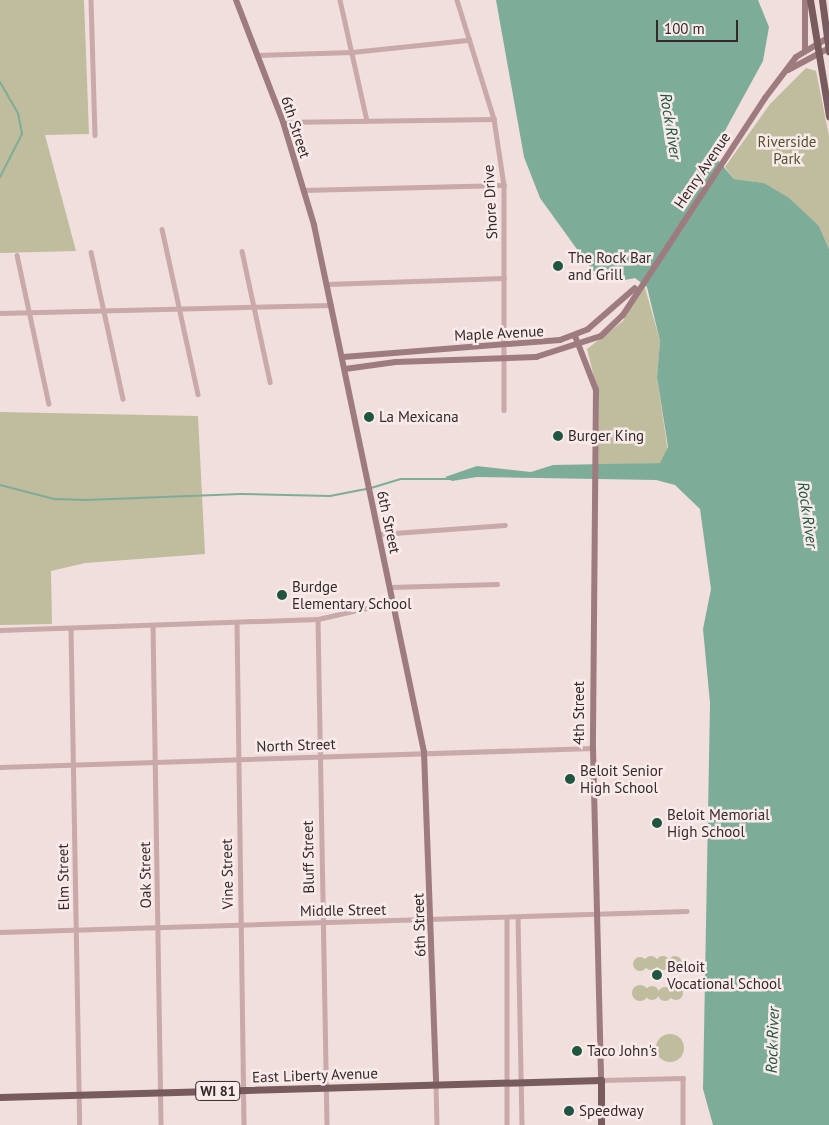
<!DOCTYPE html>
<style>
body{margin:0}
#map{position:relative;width:829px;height:1125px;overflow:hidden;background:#f1dfdd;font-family:"PT Sans",sans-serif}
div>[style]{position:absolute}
.green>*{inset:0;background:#c0bc9e}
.round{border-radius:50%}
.water>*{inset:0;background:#7dad99}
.stream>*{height:2px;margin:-1px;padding:0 1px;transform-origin:1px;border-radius:1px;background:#7dad99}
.street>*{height:4.5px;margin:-2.25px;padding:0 2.25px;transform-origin:2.25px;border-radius:2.25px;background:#c9a9a9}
.secondary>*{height:6px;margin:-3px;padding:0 3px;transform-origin:3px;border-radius:3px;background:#9d7b7e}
.primary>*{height:7px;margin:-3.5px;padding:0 3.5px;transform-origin:3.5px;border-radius:3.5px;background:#785b5e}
.dots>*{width:14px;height:14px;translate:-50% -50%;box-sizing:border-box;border:2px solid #f9ebe9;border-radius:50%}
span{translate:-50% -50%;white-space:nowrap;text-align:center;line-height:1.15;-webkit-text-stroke:5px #f9ebe9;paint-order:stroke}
.shield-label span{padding:1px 4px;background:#f9ebe9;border:1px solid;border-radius:4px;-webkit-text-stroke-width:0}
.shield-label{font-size:14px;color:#36292b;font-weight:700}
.street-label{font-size:15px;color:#36292b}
.park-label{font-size:15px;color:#54502e}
.poi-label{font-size:15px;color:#36292b}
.left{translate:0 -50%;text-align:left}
.water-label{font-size:16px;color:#205641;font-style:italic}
.scale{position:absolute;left:656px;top:20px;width:82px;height:22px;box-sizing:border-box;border:2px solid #36292b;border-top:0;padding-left:6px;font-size:15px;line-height:18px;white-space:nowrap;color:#36292b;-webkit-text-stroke:4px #f9ebe9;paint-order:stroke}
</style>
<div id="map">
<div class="green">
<i style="clip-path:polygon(0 0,84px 0,89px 134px,45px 135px,76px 251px,0 253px)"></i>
<i style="clip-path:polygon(806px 68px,816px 71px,829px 136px,829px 249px,819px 226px,764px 183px,734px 179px,725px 167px,770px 104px)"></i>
<i style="clip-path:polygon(644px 284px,660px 341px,657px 377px,668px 452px,660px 463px,598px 465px,599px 397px,587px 349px,623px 321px)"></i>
<i style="clip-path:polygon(0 412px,198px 416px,205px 554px,85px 563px,51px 571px,52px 624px,0 625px)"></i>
<i class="round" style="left:668px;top:956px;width:14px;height:14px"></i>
<i class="round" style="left:644px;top:956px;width:14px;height:14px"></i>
<i class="round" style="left:656px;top:956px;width:14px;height:14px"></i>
<i class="round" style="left:633px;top:957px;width:14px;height:14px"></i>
<i class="round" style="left:632px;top:985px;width:16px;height:16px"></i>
<i class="round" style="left:645px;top:986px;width:14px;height:14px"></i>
<i class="round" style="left:669px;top:986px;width:14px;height:14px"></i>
<i class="round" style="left:658px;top:987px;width:14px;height:14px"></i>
<i class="round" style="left:656px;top:1034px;width:28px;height:28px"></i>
</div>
<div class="water">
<i style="clip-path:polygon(496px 0,758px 0,769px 27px,763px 61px,716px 147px,717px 159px,734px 179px,764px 183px,789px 198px,819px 226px,829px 249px,829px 1125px,713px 1125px,703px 1089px,710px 703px,703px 629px,711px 589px,700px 509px,675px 485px,656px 480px,477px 477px,452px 481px,445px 477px,477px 466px,531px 472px,553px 465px,660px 463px,668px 447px,657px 377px,660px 341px,647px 287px,635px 278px,615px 282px,592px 270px,540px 198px,524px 157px)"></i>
</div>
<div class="stream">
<i style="left:0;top:82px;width:36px;rotate:60deg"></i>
<i style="left:18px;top:113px;width:21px;rotate:79deg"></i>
<i style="left:22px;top:134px;width:48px;rotate:117.1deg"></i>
<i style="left:0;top:485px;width:56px;rotate:14.5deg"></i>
<i style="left:54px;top:499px;width:32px;rotate:2deg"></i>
<i style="left:86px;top:500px;width:155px;rotate:-2.2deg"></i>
<i style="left:241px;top:494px;width:89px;rotate:1.3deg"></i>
<i style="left:330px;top:496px;width:38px;rotate:-11deg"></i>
<i style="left:371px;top:488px;width:31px;rotate:-17deg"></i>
<i style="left:401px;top:479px;width:49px"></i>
</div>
<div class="street">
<i style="left:91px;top:0;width:135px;rotate:88.3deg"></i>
<i style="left:340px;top:0;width:124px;rotate:77.4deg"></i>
<i style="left:457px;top:0;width:125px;rotate:72.7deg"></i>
<i style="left:494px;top:119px;width:67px;rotate:81.4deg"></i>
<i style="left:504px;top:185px;width:225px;rotate:90deg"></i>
<i style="left:257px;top:55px;width:95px;rotate:-1.8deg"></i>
<i style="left:352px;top:52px;width:118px;rotate:-5.9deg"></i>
<i style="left:283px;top:122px;width:211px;rotate:-0.8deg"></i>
<i style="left:303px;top:190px;width:201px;rotate:-1.4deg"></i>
<i style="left:162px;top:229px;width:169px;rotate:77.7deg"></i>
<i style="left:242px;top:251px;width:134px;rotate:77.9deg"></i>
<i style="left:91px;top:252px;width:150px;rotate:77.7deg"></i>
<i style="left:17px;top:255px;width:152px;rotate:77.9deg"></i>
<i style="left:327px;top:284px;width:177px;rotate:-1.9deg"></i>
<i style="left:0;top:313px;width:331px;rotate:-1.4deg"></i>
<i style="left:380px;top:534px;width:125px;rotate:-4.1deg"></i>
<i style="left:390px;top:587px;width:107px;rotate:-1.6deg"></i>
<i style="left:318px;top:619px;width:506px;rotate:88.98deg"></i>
<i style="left:237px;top:622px;width:503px;rotate:89.2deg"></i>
<i style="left:153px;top:625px;width:500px;rotate:89.08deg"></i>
<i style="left:71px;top:628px;width:497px;rotate:89deg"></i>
<i style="left:0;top:630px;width:318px;rotate:-2deg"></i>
<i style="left:318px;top:619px;width:77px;rotate:-12.8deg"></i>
<i style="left:0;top:767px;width:593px;rotate:-1.84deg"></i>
<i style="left:507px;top:917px;width:208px;rotate:90deg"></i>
<i style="left:518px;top:917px;width:208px;rotate:88.9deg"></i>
<i style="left:0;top:932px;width:687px;rotate:-1.75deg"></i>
<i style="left:601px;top:1080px;width:82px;rotate:-1.4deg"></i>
<i style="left:683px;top:1078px;width:47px;rotate:90deg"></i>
<i style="left:436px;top:1085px;width:40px;rotate:88.6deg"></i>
</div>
<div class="secondary">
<i style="left:236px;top:0;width:131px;rotate:68.9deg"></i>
<i style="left:283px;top:122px;width:108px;rotate:73.2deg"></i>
<i style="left:314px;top:225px;width:538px;rotate:78.21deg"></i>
<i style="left:424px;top:752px;width:333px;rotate:87.9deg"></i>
<i style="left:805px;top:49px;width:49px;rotate:-90deg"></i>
<i style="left:788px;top:70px;width:47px;rotate:-28.2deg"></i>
<i style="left:575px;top:336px;width:58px;rotate:68.7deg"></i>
<i style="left:596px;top:390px;width:358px;rotate:90.5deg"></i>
<i style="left:593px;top:748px;width:332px;rotate:88.6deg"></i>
<i style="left:343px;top:357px;width:218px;rotate:-4.5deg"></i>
<i style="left:560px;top:340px;width:30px;rotate:-21deg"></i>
<i style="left:588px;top:329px;width:62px;rotate:-41.1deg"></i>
<i style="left:345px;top:369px;width:51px;rotate:-7.8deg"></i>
<i style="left:396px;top:362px;width:140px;rotate:-2deg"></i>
<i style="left:536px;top:357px;width:68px;rotate:-17.9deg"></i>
<i style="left:601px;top:336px;width:30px;rotate:-44deg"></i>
<i style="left:623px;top:315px;width:259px;rotate:-56.8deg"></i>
<i style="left:765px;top:98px;width:51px;rotate:-52.9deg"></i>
<i style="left:796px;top:57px;width:39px;rotate:-31deg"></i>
</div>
<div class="primary">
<i style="left:810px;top:0;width:118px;rotate:80.7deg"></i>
<i style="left:822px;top:0;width:52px;rotate:82.3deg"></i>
<i style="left:0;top:1097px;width:601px;rotate:-1.62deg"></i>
<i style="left:601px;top:1080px;width:45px;rotate:90deg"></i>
</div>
<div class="dots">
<i style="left:558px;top:266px;background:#205641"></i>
<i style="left:369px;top:417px;background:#205641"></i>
<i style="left:558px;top:436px;background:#205641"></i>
<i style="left:282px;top:595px;background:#205641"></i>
<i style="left:570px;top:779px;background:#205641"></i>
<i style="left:657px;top:823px;background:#205641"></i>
<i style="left:657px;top:975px;background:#205641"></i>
<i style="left:577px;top:1051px;background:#205641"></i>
<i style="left:569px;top:1111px;background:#205641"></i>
</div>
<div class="shield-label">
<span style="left:218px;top:1091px">WI 81</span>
</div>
<div class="street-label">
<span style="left:296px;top:127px;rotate:72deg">6th Street</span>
<span style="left:702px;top:170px;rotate:-56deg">Henry Avenue</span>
<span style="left:490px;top:202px;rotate:-93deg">Shore Drive</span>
<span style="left:499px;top:333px;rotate:-3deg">Maple Avenue</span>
<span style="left:389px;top:522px;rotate:78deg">6th Street</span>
<span style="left:579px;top:713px;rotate:-90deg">4th Street</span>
<span style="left:296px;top:745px;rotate:-2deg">North Street</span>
<span style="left:308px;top:857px;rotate:-91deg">Bluff Street</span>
<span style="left:227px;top:874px;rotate:-91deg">Vine Street</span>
<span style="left:145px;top:875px;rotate:-91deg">Oak Street</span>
<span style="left:63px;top:877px;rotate:-91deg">Elm Street</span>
<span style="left:343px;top:910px;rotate:-1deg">Middle Street</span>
<span style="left:419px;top:925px;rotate:-92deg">6th Street</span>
<span style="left:315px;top:1075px;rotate:-2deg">East Liberty Avenue</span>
</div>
<div class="park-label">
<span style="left:787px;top:150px">Riverside<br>Park</span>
</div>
<div class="poi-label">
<span class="left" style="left:568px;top:266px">The Rock Bar<br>and Grill</span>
<span class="left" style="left:379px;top:417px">La Mexicana</span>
<span class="left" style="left:568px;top:436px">Burger King</span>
<span class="left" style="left:292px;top:595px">Burdge<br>Elementary School</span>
<span class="left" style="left:580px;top:779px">Beloit Senior<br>High School</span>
<span class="left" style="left:667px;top:823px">Beloit Memorial<br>High School</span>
<span class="left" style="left:667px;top:975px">Beloit<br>Vocational School</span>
<span class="left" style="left:587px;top:1051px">Taco John's</span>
<span class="left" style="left:579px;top:1111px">Speedway</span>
</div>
<div class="water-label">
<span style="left:671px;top:126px;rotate:81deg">Rock River</span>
<span style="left:808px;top:515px;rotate:82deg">Rock River</span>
<span style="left:772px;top:1040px;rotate:-88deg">Rock River</span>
</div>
<div class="scale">100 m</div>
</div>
